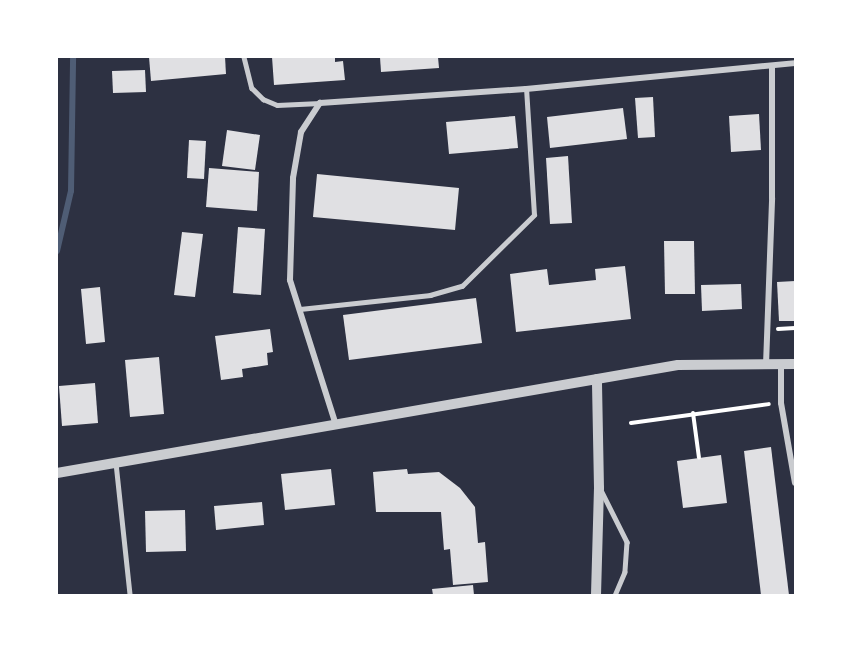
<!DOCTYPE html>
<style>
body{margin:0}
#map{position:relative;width:852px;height:652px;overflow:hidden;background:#2d3142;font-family:Manrope,sans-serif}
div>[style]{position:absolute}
.stream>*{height:6px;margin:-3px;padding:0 3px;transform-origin:3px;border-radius:3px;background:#4f5d75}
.building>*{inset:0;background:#e0e0e3}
.path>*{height:4px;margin:-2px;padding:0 2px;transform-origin:2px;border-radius:2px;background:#fff}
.service>*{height:4.5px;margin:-2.25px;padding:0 2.25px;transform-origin:2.25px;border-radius:2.25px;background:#caccd0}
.minor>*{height:6px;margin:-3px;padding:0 3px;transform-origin:3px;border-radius:3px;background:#caccd0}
.tertiary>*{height:10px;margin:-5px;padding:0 5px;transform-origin:5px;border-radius:5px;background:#caccd0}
span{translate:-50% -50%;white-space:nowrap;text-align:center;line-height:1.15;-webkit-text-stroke:5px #fff;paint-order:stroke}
.frame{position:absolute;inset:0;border:58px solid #fff;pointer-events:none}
</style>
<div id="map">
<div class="stream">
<i style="left:57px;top:251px;width:62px;rotate:-76.9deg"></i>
<i style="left:71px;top:191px;width:134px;rotate:-89.1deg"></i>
</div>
<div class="building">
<i style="clip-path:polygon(149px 57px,225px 57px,226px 74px,151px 81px)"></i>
<i style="clip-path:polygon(272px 57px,335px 57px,335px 62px,343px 61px,345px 80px,274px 85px)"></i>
<i style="clip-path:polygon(380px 57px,438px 57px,439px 68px,381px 72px)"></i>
<i style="clip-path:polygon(145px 70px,146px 92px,113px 93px,112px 71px)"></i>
<i style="clip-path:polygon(653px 97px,655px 137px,638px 138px,635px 98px)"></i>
<i style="clip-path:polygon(623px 108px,627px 139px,550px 148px,547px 117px)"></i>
<i style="clip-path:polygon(759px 114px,761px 150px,731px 152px,729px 116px)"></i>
<i style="clip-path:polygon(515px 116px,518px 148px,449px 154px,446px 122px)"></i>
<i style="clip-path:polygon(227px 130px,260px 135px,255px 170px,222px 166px)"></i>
<i style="clip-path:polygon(189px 140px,206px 141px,204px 179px,187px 178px)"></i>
<i style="clip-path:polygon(568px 156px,572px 223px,550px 224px,546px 158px)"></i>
<i style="clip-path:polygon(209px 168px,259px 172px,257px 211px,206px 207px)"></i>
<i style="clip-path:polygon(317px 174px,459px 188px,455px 230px,313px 217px)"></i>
<i style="clip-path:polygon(238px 227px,265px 229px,261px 295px,233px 293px)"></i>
<i style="clip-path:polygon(182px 232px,203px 234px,195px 297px,174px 295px)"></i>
<i style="clip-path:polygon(664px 241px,694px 241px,695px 294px,665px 294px)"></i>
<i style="clip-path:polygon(625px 266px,631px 319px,516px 332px,510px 274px,547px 269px,549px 285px,596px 280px,595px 269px)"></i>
<i style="clip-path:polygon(795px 281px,795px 321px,779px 321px,777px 282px)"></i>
<i style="clip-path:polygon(741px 284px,742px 309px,702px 311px,701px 285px)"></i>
<i style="clip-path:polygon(100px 287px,105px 342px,86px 344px,81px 289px)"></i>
<i style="clip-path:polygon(476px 298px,482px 343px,349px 360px,343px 315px)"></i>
<i style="clip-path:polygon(270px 329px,273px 352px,267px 353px,268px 365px,242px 369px,243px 377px,221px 380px,215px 336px)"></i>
<i style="clip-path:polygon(159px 357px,164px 414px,130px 417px,125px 360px)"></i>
<i style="clip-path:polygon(95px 383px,98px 423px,62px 426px,59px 386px)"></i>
<i style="clip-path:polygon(771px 447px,789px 595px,761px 595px,744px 451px)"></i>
<i style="clip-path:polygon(721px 455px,727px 503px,683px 508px,677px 461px)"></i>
<i style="clip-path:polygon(331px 469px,335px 505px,285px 510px,281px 474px)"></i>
<i style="clip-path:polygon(407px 469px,408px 474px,439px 472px,460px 488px,475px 507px,478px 543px,485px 542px,488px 582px,453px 585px,450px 549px,444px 550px,441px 512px,376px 512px,373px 472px)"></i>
<i style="clip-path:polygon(262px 502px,264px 525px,216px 530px,214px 506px)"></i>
<i style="clip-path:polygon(185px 510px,186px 551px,146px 552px,145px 511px)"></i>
<i style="clip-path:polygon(473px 585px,474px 595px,433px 595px,432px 589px)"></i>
</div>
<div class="path">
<i style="left:778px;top:329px;width:17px;rotate:-3deg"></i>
<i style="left:693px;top:413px;width:45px;rotate:82.4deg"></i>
<i style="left:631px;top:423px;width:139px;rotate:-7.8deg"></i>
</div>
<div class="service">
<i style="left:244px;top:57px;width:32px;rotate:76deg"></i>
<i style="left:252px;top:88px;width:16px;rotate:45deg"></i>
<i style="left:263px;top:99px;width:15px;rotate:23deg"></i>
<i style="left:277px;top:105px;width:43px;rotate:-2.7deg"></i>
<i style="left:300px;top:309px;width:131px;rotate:-6.1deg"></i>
<i style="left:430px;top:295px;width:33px;rotate:-16deg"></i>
<i style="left:462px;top:286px;width:101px;rotate:-44.6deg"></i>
<i style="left:534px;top:215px;width:126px;rotate:-93.6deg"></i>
<i style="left:116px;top:463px;width:133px;rotate:83.9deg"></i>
<i style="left:602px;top:492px;width:56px;rotate:63.4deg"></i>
<i style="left:627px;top:542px;width:30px;rotate:94deg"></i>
<i style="left:625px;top:572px;width:25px;rotate:113deg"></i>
</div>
<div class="minor">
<i style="left:781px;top:364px;width:39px;rotate:90deg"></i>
<i style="left:781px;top:403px;width:81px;rotate:80.1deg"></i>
<i style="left:766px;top:365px;width:167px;rotate:-87.9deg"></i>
<i style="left:772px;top:198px;width:132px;rotate:-90deg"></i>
<i style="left:335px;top:422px;width:149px;rotate:-107.6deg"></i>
<i style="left:290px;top:280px;width:102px;rotate:-88.3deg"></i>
<i style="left:293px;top:178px;width:47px;rotate:-80.1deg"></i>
<i style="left:301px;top:132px;width:35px;rotate:-57deg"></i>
<i style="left:320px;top:103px;width:206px;rotate:-3.9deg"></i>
<i style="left:526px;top:89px;width:270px;rotate:-5.5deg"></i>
</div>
<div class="tertiary">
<i style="left:57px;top:473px;width:630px;rotate:-9.87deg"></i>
<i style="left:678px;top:365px;width:117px;rotate:-0.5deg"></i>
<i style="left:596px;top:595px;width:107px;rotate:-88.4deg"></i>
<i style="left:599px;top:488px;width:109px;rotate:-91.1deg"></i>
</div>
<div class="frame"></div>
</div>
